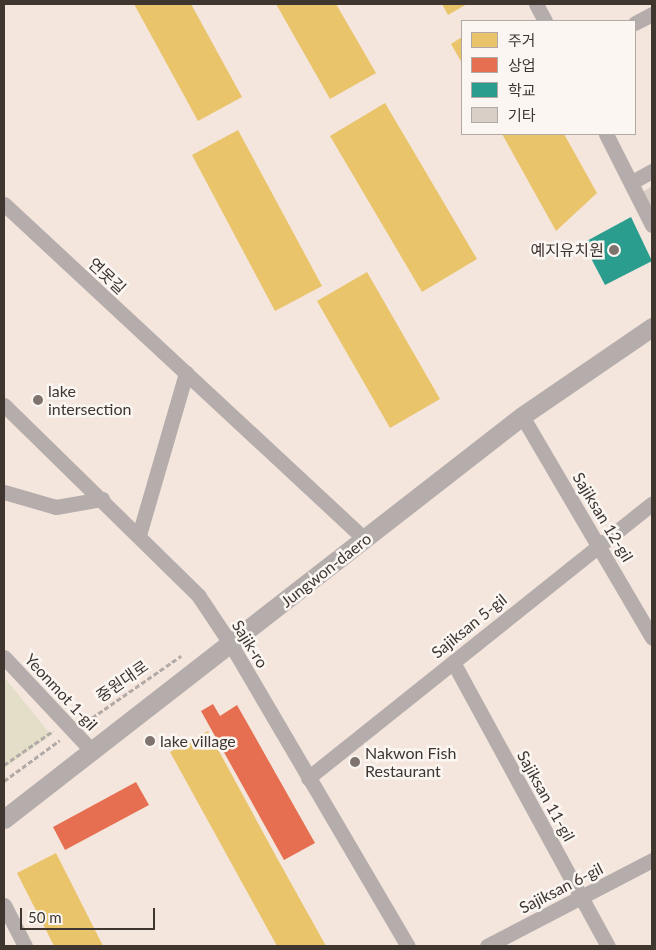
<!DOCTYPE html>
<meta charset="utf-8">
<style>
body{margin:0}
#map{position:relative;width:656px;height:950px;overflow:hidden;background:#f4e6dd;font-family:Lato,"Noto Sans KR",sans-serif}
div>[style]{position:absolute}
.green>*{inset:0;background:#e3dec7}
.homes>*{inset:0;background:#e9c46a}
.shops>*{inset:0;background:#e76f51}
.schools>*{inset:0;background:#2a9d8f}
.building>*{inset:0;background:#dacfc7}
.path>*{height:3px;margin-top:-1.5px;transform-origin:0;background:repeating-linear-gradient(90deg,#b2aaa7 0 5px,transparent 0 7.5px)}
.minor>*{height:15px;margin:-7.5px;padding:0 7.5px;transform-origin:7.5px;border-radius:7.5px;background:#b5adac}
.tertiary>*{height:19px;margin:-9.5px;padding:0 9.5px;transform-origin:9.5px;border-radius:9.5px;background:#b5adac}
.dots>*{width:14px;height:14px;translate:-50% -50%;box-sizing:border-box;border:2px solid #fbf6f2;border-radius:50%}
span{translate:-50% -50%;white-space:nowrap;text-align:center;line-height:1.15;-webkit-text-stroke:5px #fbf6f2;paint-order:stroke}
.poi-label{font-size:16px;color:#403630}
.right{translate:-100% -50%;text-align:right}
.left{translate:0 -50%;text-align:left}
.street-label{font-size:16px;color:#403630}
.frame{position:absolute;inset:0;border:5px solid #403630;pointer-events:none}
.legend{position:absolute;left:461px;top:20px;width:175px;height:115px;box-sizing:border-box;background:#fbf6f2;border:1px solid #b0a9a4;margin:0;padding:6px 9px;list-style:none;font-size:15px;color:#403630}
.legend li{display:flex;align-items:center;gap:10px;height:25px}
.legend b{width:25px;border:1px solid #b0a9a4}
.scale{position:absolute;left:20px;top:908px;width:135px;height:22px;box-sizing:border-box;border:2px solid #403630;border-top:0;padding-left:6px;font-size:15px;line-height:18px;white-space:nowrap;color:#403630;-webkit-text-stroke:4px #fbf6f2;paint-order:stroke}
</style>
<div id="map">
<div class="green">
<i style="clip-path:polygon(4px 677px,51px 735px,4px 768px)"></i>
</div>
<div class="homes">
<i style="clip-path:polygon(134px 4px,191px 4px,242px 97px,198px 121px)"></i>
<i style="clip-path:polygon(276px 4px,336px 4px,376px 73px,330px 99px)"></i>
<i style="clip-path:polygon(442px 4px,467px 4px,448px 15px)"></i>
<i style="clip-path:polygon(462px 37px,462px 63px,451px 44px)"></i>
<i style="clip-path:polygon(385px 103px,477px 259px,422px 292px,330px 136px)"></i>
<i style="clip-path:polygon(238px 130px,322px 286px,275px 311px,192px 155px)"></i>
<i style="clip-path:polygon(502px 134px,564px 134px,597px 193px,556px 231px)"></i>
<i style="clip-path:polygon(367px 272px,440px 399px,390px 428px,317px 301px)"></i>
<i style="clip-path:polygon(208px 731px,277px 858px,326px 946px,277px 946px,170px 752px)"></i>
<i style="clip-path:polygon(56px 853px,103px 946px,54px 946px,17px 873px)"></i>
</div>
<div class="shops">
<i style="clip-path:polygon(213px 704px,220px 716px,237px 705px,315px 843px,284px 860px,201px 711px)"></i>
<i style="clip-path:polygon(136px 782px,149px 805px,65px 850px,53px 827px)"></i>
</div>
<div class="schools">
<i style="clip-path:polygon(631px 217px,652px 261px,605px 285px,583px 243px)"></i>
</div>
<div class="building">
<i style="clip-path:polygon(652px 186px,652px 213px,641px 193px)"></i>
</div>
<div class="path">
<i style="left:86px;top:722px;width:116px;rotate:-34.8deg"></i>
<i style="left:4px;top:765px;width:60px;rotate:-34.8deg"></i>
<i style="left:4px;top:781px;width:69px;rotate:-36.2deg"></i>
</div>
<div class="minor">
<i style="left:536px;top:4px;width:19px;rotate:62deg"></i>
<i style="left:635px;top:23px;width:19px;rotate:-28deg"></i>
<i style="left:606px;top:134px;width:102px;rotate:63.2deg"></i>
<i style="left:632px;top:182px;width:23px;rotate:-29deg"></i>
<i style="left:4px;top:204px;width:492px;rotate:42.9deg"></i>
<i style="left:4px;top:405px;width:272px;rotate:44.4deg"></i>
<i style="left:198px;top:595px;width:58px;rotate:56.3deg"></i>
<i style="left:230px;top:643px;width:351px;rotate:59.6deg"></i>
<i style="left:522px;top:416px;width:257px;rotate:59.6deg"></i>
<i style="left:4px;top:492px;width:54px;rotate:16.1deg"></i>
<i style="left:56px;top:507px;width:47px;rotate:-9.9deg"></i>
<i style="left:139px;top:535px;width:169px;rotate:-73.8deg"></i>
<i style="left:4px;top:657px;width:130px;rotate:46.9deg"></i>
<i style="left:453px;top:662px;width:324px;rotate:61.4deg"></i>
<i style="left:308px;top:778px;width:440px;rotate:-38.6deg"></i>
<i style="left:4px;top:905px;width:46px;rotate:62.9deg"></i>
<i style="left:487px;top:946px;width:186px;rotate:-27.5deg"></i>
</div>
<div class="tertiary">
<i style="left:4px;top:819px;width:656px;rotate:-37.88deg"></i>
<i style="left:522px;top:416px;width:158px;rotate:-34.4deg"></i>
</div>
<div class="dots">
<i style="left:614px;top:250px;background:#7f746d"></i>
<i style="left:38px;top:400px;background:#7f746d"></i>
<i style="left:150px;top:741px;background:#7f746d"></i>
<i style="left:355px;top:762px;background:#7f746d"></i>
</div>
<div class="poi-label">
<span class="right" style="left:604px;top:250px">예지유치원</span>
<span class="left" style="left:48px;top:400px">lake<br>intersection</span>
<span class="left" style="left:160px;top:741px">lake village</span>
<span class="left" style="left:365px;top:762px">Nakwon Fish<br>Restaurant</span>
</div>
<div class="street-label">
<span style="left:107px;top:276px;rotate:43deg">연못길</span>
<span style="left:603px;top:517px;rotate:59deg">Sajiksan 12-gil</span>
<span style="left:326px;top:570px;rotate:-38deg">Jungwon-daero</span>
<span style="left:469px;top:626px;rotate:-39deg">Sajiksan 5-gil</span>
<span style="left:250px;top:644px;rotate:58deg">Sajik-ro</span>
<span style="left:122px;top:681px;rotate:-35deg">중원대로</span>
<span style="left:61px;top:692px;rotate:47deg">Yeonmot 1-gil</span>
<span style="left:546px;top:796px;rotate:61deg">Sajiksan 11-gil</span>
<span style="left:561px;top:888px;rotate:-27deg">Sajiksan 6-gil</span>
</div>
<div class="frame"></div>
<ul class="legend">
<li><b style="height:14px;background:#e9c46a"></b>주거</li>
<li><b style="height:14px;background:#e76f51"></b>상업</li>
<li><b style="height:14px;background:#2a9d8f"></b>학교</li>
<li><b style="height:14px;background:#dacfc7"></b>기타</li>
</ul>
<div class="scale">50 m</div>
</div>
